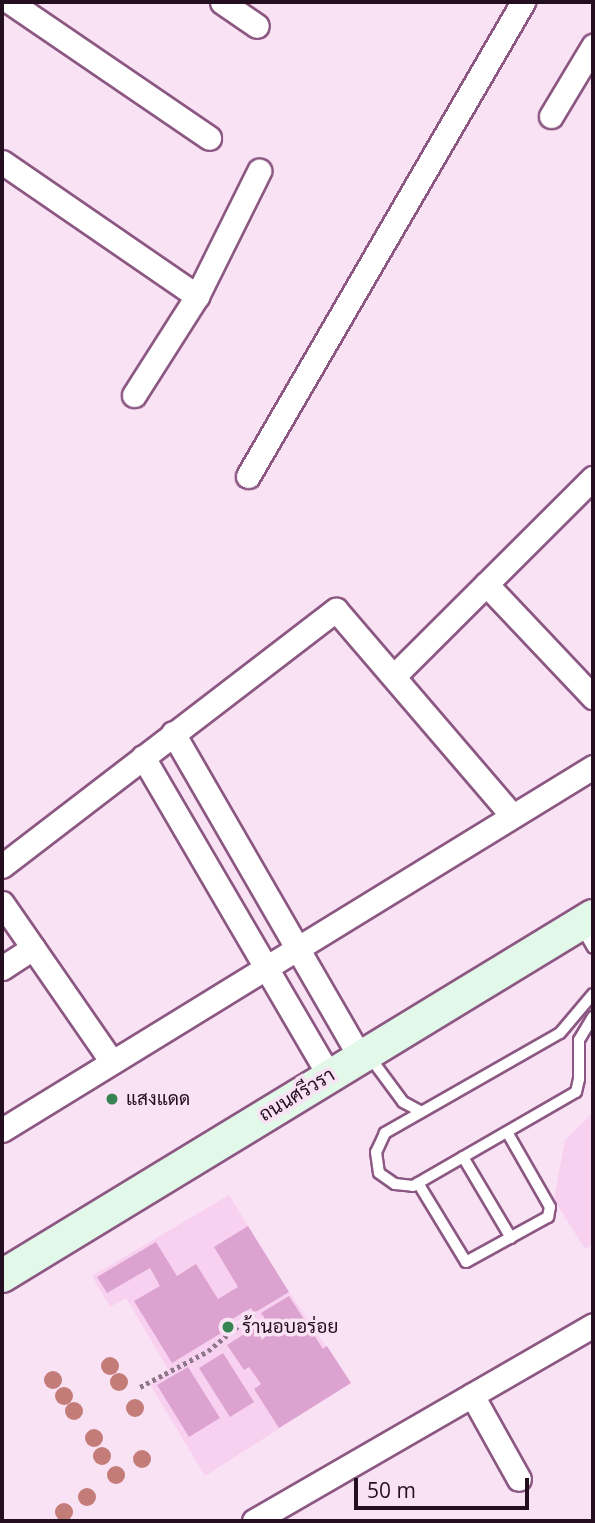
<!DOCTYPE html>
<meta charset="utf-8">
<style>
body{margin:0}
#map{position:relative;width:595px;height:1523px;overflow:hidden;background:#fae2f5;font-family:"Open Sans",Sarabun,sans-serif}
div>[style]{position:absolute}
.built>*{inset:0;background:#f8d1f0}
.building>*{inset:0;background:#dca3d1}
.path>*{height:4.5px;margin-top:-2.25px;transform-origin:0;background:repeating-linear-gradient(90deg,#8e7789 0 3.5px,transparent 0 7px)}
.roads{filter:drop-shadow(2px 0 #8c5883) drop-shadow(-2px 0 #8c5883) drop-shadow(0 2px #8c5883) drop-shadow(0 -2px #8c5883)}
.lane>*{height:10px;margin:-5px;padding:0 5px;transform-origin:5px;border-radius:5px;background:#fff}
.street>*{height:23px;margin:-11.5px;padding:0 11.5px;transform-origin:11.5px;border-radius:11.5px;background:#fff}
.secondary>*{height:32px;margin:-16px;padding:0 16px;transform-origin:16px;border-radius:16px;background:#e2f8e8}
.trees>*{width:18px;height:18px;margin:-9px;border-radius:50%;background:#c47c78}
.dots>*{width:19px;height:19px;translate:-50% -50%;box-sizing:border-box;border:4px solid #fae2f5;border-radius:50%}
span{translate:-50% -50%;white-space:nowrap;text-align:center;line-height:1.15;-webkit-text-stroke:7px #fae2f5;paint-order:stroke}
.street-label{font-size:19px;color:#240f20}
.poi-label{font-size:19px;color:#240f20}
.left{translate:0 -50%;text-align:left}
.frame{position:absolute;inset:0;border:4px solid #240f20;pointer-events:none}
.scale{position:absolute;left:354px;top:1478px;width:175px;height:32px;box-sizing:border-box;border:4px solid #240f20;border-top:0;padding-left:9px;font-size:21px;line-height:24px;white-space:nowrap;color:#240f20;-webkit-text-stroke:5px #fae2f5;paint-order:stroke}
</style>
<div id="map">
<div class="built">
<i style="clip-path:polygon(593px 1112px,593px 1244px,585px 1249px,554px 1200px,565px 1140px)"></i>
<i style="clip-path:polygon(229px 1195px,289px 1292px,351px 1383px,205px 1476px,149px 1383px,169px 1371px,126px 1298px,110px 1307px,92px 1276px)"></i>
</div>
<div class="building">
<i style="clip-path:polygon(248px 1226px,289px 1292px,254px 1313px,251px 1308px,227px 1322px,231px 1327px,172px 1363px,134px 1301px,160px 1286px,150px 1268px,107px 1293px,97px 1277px,156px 1242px,177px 1276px,196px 1264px,218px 1299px,238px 1287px,214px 1247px)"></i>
<i style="clip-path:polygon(289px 1296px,323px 1349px,327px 1346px,351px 1383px,279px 1428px,254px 1389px,261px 1384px,249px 1367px,244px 1370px,227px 1345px,266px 1320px,261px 1313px)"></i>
<i style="clip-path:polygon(223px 1353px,254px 1402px,230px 1417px,199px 1368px)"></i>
<i style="clip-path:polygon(188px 1367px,220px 1418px,189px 1437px,157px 1385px)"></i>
</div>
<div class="path">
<i style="left:140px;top:1387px;width:77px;rotate:-27.9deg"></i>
<i style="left:208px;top:1351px;width:60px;rotate:-39.6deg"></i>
</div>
<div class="roads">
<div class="lane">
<i style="left:581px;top:927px;width:24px;rotate:60deg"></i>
<i style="left:593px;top:994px;width:51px;rotate:130.2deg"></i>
<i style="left:560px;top:1033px;width:202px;rotate:150.3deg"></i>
<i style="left:385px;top:1133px;width:21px;rotate:115deg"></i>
<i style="left:376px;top:1152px;width:21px;rotate:82deg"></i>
<i style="left:379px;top:1173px;width:19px;rotate:35deg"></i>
<i style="left:395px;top:1184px;width:18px;rotate:6deg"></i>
<i style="left:413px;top:1186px;width:188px;rotate:-30deg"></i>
<i style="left:576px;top:1092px;width:13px;rotate:-77deg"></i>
<i style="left:579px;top:1079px;width:39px;rotate:-90deg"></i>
<i style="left:579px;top:1040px;width:27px;rotate:-59deg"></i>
<i style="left:369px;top:1056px;width:57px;rotate:53.5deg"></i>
<i style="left:403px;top:1102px;width:21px;rotate:28deg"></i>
<i style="left:463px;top:1157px;width:94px;rotate:59.3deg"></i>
<i style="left:418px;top:1183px;width:92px;rotate:58.7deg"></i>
<i style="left:466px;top:1262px;width:94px;rotate:-28.8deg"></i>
<i style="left:548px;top:1217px;width:10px;rotate:-79deg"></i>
<i style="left:550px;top:1207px;width:86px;rotate:-119.8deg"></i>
</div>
<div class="street">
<i style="left:10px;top:2px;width:241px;rotate:34.3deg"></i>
<i style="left:222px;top:2px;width:42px;rotate:34.4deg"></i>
<i style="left:551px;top:116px;width:82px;rotate:-59deg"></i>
<i style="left:2px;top:162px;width:237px;rotate:34.5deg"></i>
<i style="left:134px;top:395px;width:117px;rotate:-57.5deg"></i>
<i style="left:197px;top:296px;width:140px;rotate:-63.6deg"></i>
<i style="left:248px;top:476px;width:548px;rotate:-59.88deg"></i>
<i style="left:486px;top:584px;width:156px;rotate:46.6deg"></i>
<i style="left:394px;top:676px;width:281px;rotate:-44.9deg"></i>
<i style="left:173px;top:733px;width:375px;rotate:60deg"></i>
<i style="left:143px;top:757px;width:368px;rotate:59.7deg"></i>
<i style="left:2px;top:866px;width:421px;rotate:-37.5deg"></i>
<i style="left:336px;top:610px;width:270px;rotate:49.4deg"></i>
<i style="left:2px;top:903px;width:193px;rotate:55.3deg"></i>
<i style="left:2px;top:968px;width:37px;rotate:-33deg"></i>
<i style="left:2px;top:1130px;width:694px;rotate:-31.56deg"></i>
<i style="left:472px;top:1395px;width:96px;rotate:60.8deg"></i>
<i style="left:254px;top:1521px;width:392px;rotate:-30deg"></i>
</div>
<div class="secondary">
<i style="left:2px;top:1276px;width:692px;rotate:-31.35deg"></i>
</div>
</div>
<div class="trees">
<i style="left:110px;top:1366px"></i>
<i style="left:53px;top:1380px"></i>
<i style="left:119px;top:1382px"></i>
<i style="left:64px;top:1396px"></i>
<i style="left:135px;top:1408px"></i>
<i style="left:74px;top:1411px"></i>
<i style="left:94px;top:1438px"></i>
<i style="left:102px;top:1456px"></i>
<i style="left:142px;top:1459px"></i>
<i style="left:116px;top:1475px"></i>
<i style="left:87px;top:1497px"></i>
<i style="left:64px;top:1512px"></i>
</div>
<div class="dots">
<i style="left:112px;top:1099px;background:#378453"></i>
<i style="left:228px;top:1327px;background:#378453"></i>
</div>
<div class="street-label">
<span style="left:297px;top:1095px;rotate:-31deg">ถนนศรีวรา</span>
</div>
<div class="poi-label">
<span class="left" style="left:126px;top:1099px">แสงแดด</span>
<span class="left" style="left:242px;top:1327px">ร้านอบอร่อย</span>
</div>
<div class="frame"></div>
<div class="scale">50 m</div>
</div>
